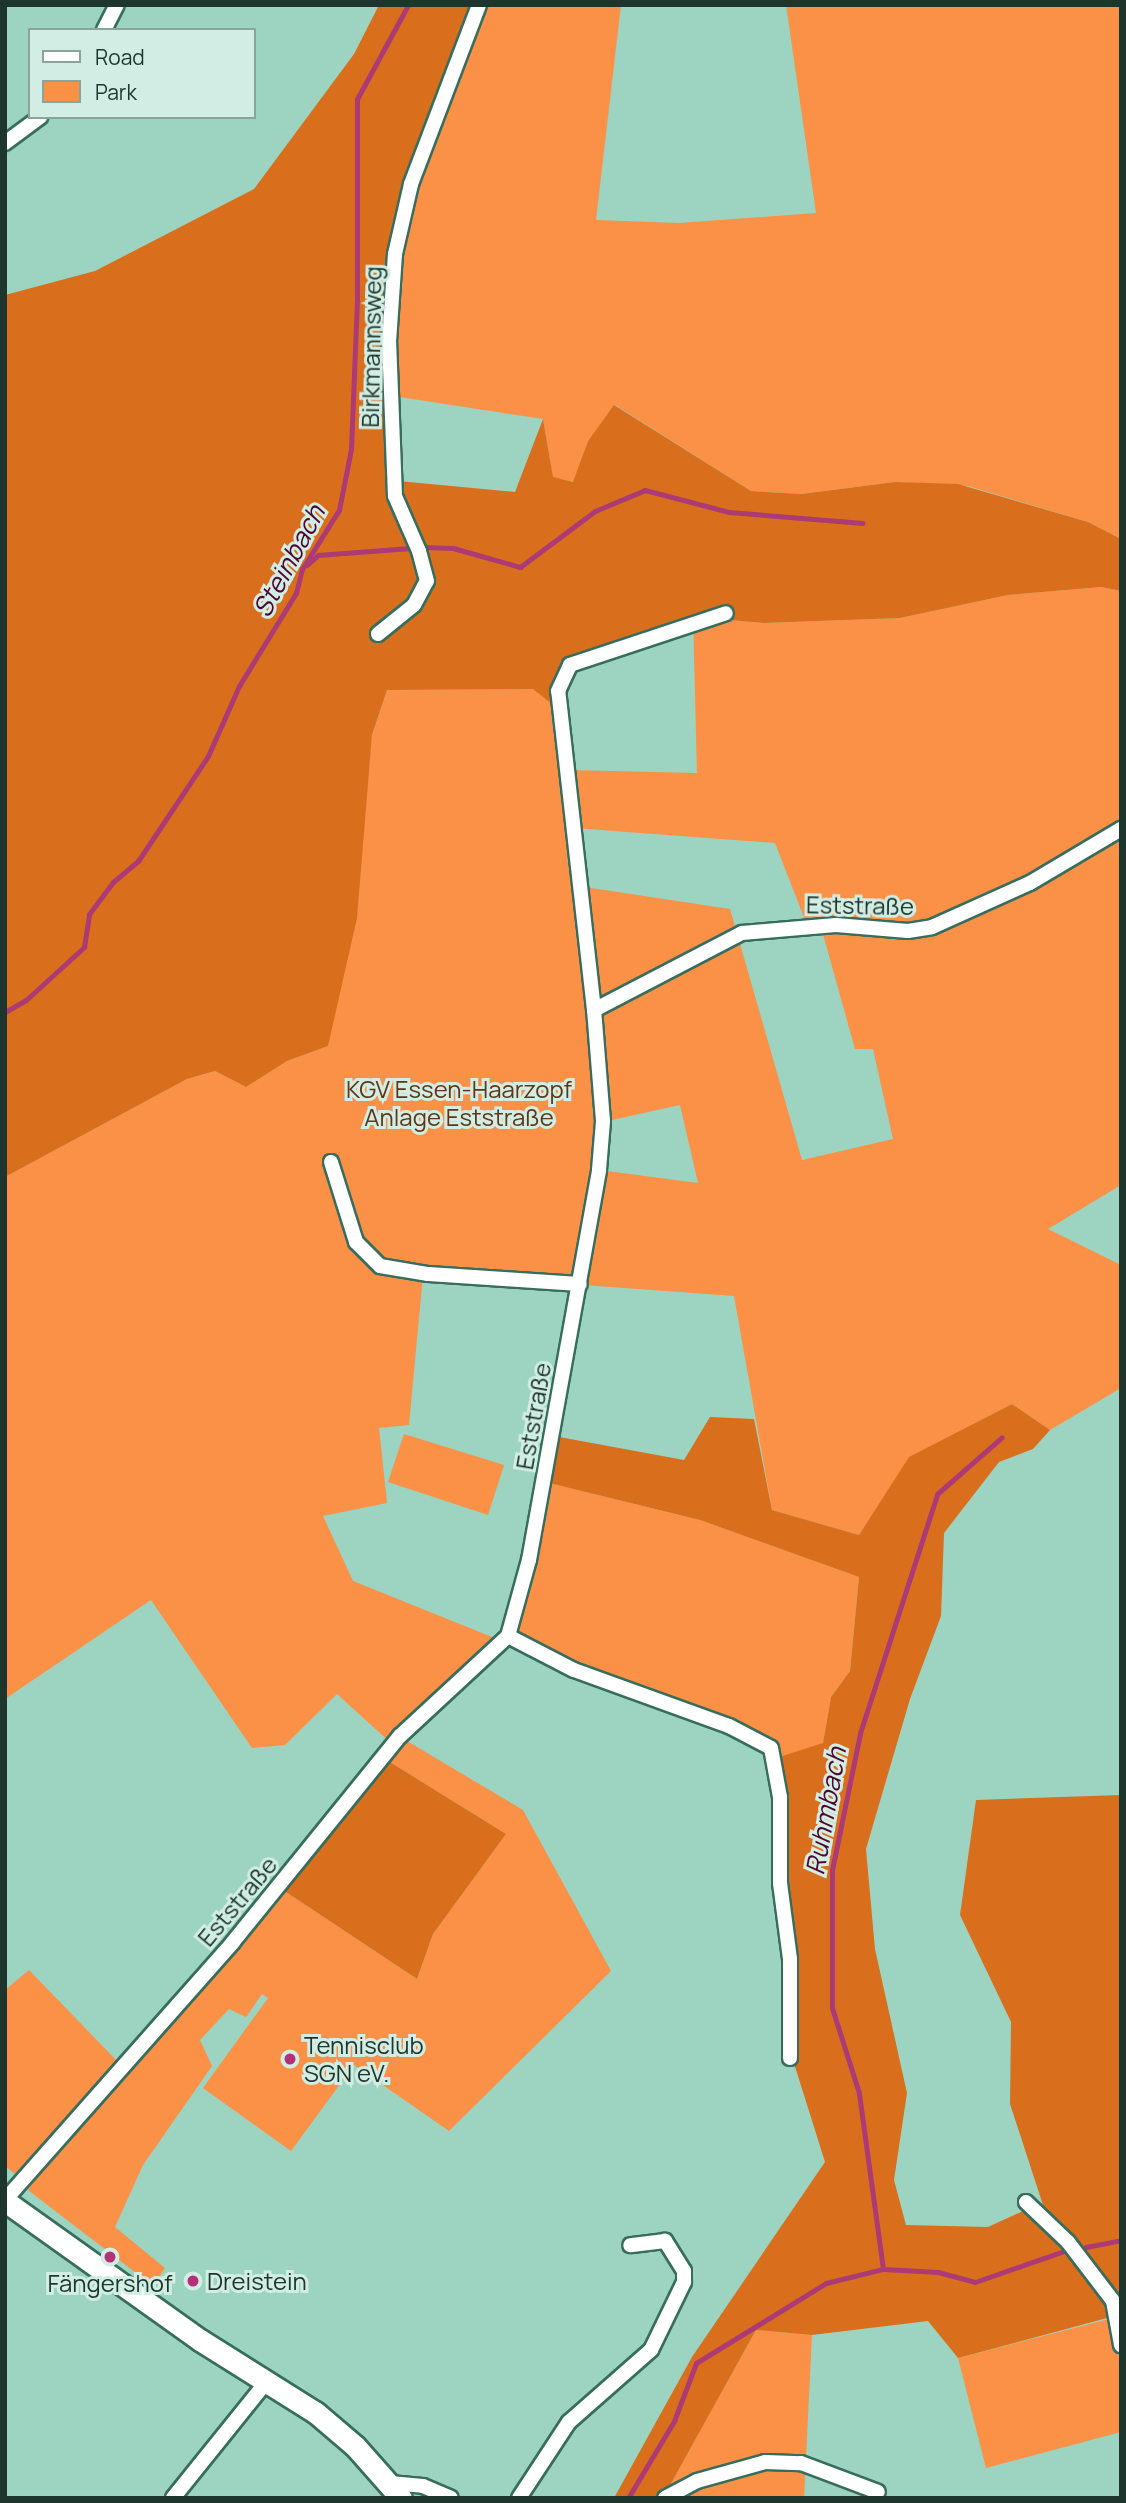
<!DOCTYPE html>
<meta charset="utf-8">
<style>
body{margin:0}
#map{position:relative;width:1126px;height:2503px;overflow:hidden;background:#9cd4c1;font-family:Manrope,sans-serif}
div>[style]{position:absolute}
.green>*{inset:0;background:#fb9047}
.forest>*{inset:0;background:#d96f1d}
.stream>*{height:5px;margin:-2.5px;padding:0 2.5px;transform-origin:2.5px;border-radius:2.5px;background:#ab3a75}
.roads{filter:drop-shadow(2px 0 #376d5d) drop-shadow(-2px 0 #376d5d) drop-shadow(0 2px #376d5d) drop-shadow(0 -2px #376d5d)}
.street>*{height:14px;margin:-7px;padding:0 7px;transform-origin:7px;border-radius:7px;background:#fff}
.secondary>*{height:21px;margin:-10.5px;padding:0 10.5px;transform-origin:10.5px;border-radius:10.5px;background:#fff}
.dots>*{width:19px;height:19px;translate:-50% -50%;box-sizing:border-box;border:4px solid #d2eee4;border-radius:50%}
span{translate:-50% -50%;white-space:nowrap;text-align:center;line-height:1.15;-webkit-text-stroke:6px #d2eee4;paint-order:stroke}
.street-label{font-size:24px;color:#1e352e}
.park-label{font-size:24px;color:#603518}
.poi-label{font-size:24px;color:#1e352e}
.left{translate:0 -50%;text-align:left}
.water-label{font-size:26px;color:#500430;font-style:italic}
.frame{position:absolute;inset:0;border:7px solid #1e352e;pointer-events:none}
.legend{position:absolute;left:28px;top:28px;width:228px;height:91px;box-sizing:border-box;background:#d2eee4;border:2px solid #8aa49b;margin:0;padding:9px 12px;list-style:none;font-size:21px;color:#1e352e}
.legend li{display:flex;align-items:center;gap:14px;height:35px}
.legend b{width:35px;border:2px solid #8aa49b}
</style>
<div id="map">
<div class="green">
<i style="clip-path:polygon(481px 5px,621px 5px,596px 220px,679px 223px,816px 213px,786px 5px,1121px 5px,1121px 539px,1088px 522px,968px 486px,895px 482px,801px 494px,751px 491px,615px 405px,588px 441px,574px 482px,553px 478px,543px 419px,393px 396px,390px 342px,412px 184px)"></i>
<i style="clip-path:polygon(1101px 587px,1121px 591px,1121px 827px,1070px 859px,931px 926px,807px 925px,775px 843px,574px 828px,568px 770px,697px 773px,693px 617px,764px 623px,900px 618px,1008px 595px)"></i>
<i style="clip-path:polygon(evenodd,534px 689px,562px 712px,578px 886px,730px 909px,802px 1160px,893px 1139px,873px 1049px,855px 1049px,821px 927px,932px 929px,1121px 831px,1121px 1185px,1048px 1229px,1121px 1265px,1121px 1388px,1050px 1430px,1012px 1404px,910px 1457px,859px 1535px,772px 1510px,734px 1296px,514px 1280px,366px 1258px,423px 1275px,409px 1425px,379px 1428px,387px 1503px,323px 1516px,353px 1581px,502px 1641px,392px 1744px,337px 1694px,285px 1745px,252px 1748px,151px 1600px,5px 1699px,5px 1177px,187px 1079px,215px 1071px,246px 1087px,287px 1061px,328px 1046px,364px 821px,372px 735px,387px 690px,534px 689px,680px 1105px,698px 1183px,599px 1170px,603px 1122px,680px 1105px)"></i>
<i style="clip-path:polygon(404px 1434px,504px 1465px,488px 1515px,388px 1482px)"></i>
<i style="clip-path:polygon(545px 1482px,700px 1520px,859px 1577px,850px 1671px,831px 1697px,823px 1744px,776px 1758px,773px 1747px,576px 1668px,512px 1635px)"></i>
<i style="clip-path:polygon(402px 1738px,523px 1810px,611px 1971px,449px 2131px,354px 2065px,291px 2151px,203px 2088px,268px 1998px,262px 1994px,246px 2017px,229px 2009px,200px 2040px,212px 2066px,143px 2165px,115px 2227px,165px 2268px,153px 2286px,28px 2190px,55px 2152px,283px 1890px,417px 1979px,433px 1934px,506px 1834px,385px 1759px)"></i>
<i style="clip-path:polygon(29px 1970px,118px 2062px,15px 2174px,5px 2166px,5px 1990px)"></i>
<i style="clip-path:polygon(1121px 2316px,1121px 2432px,986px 2468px,958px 2358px)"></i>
<i style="clip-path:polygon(756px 2330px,812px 2335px,804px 2498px,659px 2498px,668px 2489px)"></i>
</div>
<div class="forest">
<i style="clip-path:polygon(379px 5px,477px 5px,394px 253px,396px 480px,427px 607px,398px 481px,515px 492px,543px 419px,553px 477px,573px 482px,588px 441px,614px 405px,751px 491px,801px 494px,895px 482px,958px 484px,1088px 522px,1121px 539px,1121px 591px,1101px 587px,1008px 595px,900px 618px,764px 623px,693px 617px,559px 678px,562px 712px,533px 689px,387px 690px,372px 735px,357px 918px,328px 1046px,287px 1061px,246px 1087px,215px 1071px,187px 1079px,5px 1177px,5px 295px,95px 271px,254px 189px,354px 54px)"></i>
<i style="clip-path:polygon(1012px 1404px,1050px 1430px,1033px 1449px,999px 1462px,944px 1533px,941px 1616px,910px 1699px,866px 1849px,875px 1949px,907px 2093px,894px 2180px,906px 2225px,988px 2227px,1025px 2210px,1098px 2287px,1111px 2317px,958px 2358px,928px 2321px,812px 2335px,756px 2330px,668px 2489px,659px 2498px,614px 2498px,692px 2357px,825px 2162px,792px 2057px,776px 1758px,823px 1743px,831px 1697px,850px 1671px,859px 1577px,700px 1520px,545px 1482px,554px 1436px,684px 1460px,710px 1417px,754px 1419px,772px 1510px,859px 1535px,909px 1457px)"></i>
<i style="clip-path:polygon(385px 1759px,506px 1834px,433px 1934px,417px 1979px,283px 1890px)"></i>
<i style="clip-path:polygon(1121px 1795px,1121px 2304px,1086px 2254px,1043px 2205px,1010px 2104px,1011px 2022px,960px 1915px,976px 1800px)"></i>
</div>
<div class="stream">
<i style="left:307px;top:565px;width:15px;rotate:-42deg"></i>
<i style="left:318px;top:555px;width:106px;rotate:-4.3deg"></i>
<i style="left:424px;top:547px;width:29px;rotate:2deg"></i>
<i style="left:453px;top:548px;width:70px;rotate:15.8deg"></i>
<i style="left:520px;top:567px;width:94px;rotate:-36.7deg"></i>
<i style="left:595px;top:511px;width:54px;rotate:-22.8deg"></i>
<i style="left:645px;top:490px;width:87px;rotate:14.7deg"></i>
<i style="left:729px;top:512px;width:134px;rotate:4.7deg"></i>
<i style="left:5px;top:1012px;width:24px;rotate:-30deg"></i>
<i style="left:26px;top:1000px;width:79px;rotate:-42.4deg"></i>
<i style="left:84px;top:947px;width:33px;rotate:-81deg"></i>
<i style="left:89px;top:914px;width:40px;rotate:-53deg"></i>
<i style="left:113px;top:882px;width:33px;rotate:-40deg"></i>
<i style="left:138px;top:861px;width:126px;rotate:-56.3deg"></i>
<i style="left:208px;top:756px;width:77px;rotate:-66.1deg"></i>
<i style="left:239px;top:686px;width:109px;rotate:-58.5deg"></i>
<i style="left:296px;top:593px;width:25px;rotate:-76deg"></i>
<i style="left:302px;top:569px;width:70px;rotate:-57.9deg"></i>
<i style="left:339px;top:510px;width:62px;rotate:-78.9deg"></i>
<i style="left:351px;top:449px;width:151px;rotate:-87.7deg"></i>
<i style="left:357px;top:298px;width:199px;rotate:-90deg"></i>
<i style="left:357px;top:99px;width:107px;rotate:-61.5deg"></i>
<i style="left:1086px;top:2247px;width:36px;rotate:-11deg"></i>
<i style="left:883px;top:2269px;width:178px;rotate:-97.8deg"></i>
<i style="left:859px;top:2093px;width:89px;rotate:-107.6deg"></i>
<i style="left:832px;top:2008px;width:138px;rotate:-90deg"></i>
<i style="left:832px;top:1870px;width:140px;rotate:-78.4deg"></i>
<i style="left:860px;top:1733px;width:251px;rotate:-72.1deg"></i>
<i style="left:937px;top:1494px;width:86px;rotate:-41.2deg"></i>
<i style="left:628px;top:2498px;width:90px;rotate:-59.1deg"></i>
<i style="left:674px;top:2421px;width:62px;rotate:-69.2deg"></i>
<i style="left:696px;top:2363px;width:153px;rotate:-31.6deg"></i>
<i style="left:826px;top:2283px;width:59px;rotate:-13.8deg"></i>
<i style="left:883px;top:2269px;width:55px;rotate:3.1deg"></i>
<i style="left:938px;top:2272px;width:38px;rotate:15deg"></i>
<i style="left:975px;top:2282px;width:97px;rotate:-19.2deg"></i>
</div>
<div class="roads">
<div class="street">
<i style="left:104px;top:30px;width:28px;rotate:-63deg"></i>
<i style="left:5px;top:143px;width:44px;rotate:-36.6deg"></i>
<i style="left:378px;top:634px;width:46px;rotate:-38.9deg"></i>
<i style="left:414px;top:605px;width:27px;rotate:-62deg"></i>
<i style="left:427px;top:581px;width:31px;rotate:-105deg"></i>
<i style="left:419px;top:551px;width:60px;rotate:-113.6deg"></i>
<i style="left:395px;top:496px;width:154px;rotate:-92.2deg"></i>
<i style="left:389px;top:342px;width:88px;rotate:-86.1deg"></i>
<i style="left:395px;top:254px;width:72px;rotate:-77.1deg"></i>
<i style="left:411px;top:184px;width:191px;rotate:-69.2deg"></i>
<i style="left:594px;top:1010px;width:321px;rotate:-96.4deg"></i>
<i style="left:558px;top:691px;width:29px;rotate:-65deg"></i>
<i style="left:570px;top:665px;width:164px;rotate:-18.4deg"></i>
<i style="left:331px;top:1162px;width:84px;rotate:72.6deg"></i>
<i style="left:356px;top:1242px;width:34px;rotate:45deg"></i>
<i style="left:380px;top:1266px;width:49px;rotate:9.5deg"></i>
<i style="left:428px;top:1274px;width:152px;rotate:3.8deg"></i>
<i style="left:508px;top:1636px;width:74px;rotate:27.3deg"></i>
<i style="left:574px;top:1670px;width:165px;rotate:19.9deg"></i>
<i style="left:729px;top:1726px;width:47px;rotate:27.6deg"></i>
<i style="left:771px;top:1748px;width:50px;rotate:79.6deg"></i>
<i style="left:780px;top:1797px;width:86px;rotate:90deg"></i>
<i style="left:780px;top:1883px;width:77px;rotate:82.5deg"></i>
<i style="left:790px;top:1959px;width:99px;rotate:90deg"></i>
<i style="left:5px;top:2200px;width:344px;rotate:-48.5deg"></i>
<i style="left:233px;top:1942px;width:265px;rotate:-51deg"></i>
<i style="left:400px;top:1736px;width:147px;rotate:-42.8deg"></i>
<i style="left:508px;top:1636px;width:79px;rotate:-74.6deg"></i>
<i style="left:529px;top:1560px;width:396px;rotate:-79.8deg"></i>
<i style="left:599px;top:1170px;width:49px;rotate:-85.3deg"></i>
<i style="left:603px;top:1121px;width:111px;rotate:-94.6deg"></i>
<i style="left:594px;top:1010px;width:167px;rotate:-27.5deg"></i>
<i style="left:742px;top:933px;width:94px;rotate:-4.9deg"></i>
<i style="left:836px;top:925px;width:72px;rotate:4.8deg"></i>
<i style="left:908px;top:931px;width:24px;rotate:-9deg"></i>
<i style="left:932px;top:927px;width:107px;rotate:-24.2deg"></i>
<i style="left:1030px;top:883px;width:106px;rotate:-30.7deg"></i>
<i style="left:1026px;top:2202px;width:58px;rotate:43.6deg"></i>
<i style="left:1068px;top:2242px;width:74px;rotate:52.7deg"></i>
<i style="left:1113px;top:2301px;width:45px;rotate:79.7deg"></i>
<i style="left:390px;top:2483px;width:33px;rotate:5deg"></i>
<i style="left:423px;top:2486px;width:30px;rotate:23deg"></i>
<i style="left:173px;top:2498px;width:151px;rotate:-51.2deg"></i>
<i style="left:519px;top:2498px;width:91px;rotate:-56.7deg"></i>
<i style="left:569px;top:2422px;width:109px;rotate:-41.3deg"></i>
<i style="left:651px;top:2350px;width:76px;rotate:-64.1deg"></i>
<i style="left:684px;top:2282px;width:11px;rotate:-90deg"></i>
<i style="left:684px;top:2271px;width:36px;rotate:-122deg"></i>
<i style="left:665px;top:2241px;width:35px;rotate:173deg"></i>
<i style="left:665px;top:2498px;width:36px;rotate:-28deg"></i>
<i style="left:697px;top:2481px;width:71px;rotate:-15.6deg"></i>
<i style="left:765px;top:2462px;width:36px;rotate:2deg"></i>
<i style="left:801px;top:2463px;width:82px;rotate:20.6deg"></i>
</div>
<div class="secondary">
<i style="left:5px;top:2201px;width:239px;rotate:35.5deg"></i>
<i style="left:200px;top:2340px;width:136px;rotate:32.1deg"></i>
<i style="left:315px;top:2412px;width:52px;rotate:40.4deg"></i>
<i style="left:355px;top:2446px;width:69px;rotate:48.5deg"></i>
</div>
</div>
<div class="dots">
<i style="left:290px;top:2059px;background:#b43078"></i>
<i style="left:110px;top:2257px;background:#b43078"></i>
<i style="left:193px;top:2281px;background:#b43078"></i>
</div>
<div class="street-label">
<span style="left:371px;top:347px;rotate:-89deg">Birkmannsweg</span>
<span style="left:860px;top:905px;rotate:1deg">Eststraße</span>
<span style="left:533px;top:1416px;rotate:-80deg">Eststraße</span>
<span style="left:237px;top:1901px;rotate:-50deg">Eststraße</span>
</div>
<div class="park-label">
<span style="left:459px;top:1103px">KGV Essen-Haarzopf<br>Anlage Eststraße</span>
</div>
<div class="poi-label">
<span class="left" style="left:304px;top:2059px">Tennisclub<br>SGN eV.</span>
<span class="left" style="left:207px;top:2281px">Dreistein</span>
<span style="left:110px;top:2283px">Fängershof</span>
</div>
<div class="water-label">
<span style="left:289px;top:561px;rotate:-62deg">Steinbach</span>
<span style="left:826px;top:1811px;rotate:-80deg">Ruhmbach</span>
</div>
<div class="frame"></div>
<ul class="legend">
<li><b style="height:9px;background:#fff"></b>Road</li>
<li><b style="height:19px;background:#fb9047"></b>Park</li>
</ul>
</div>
